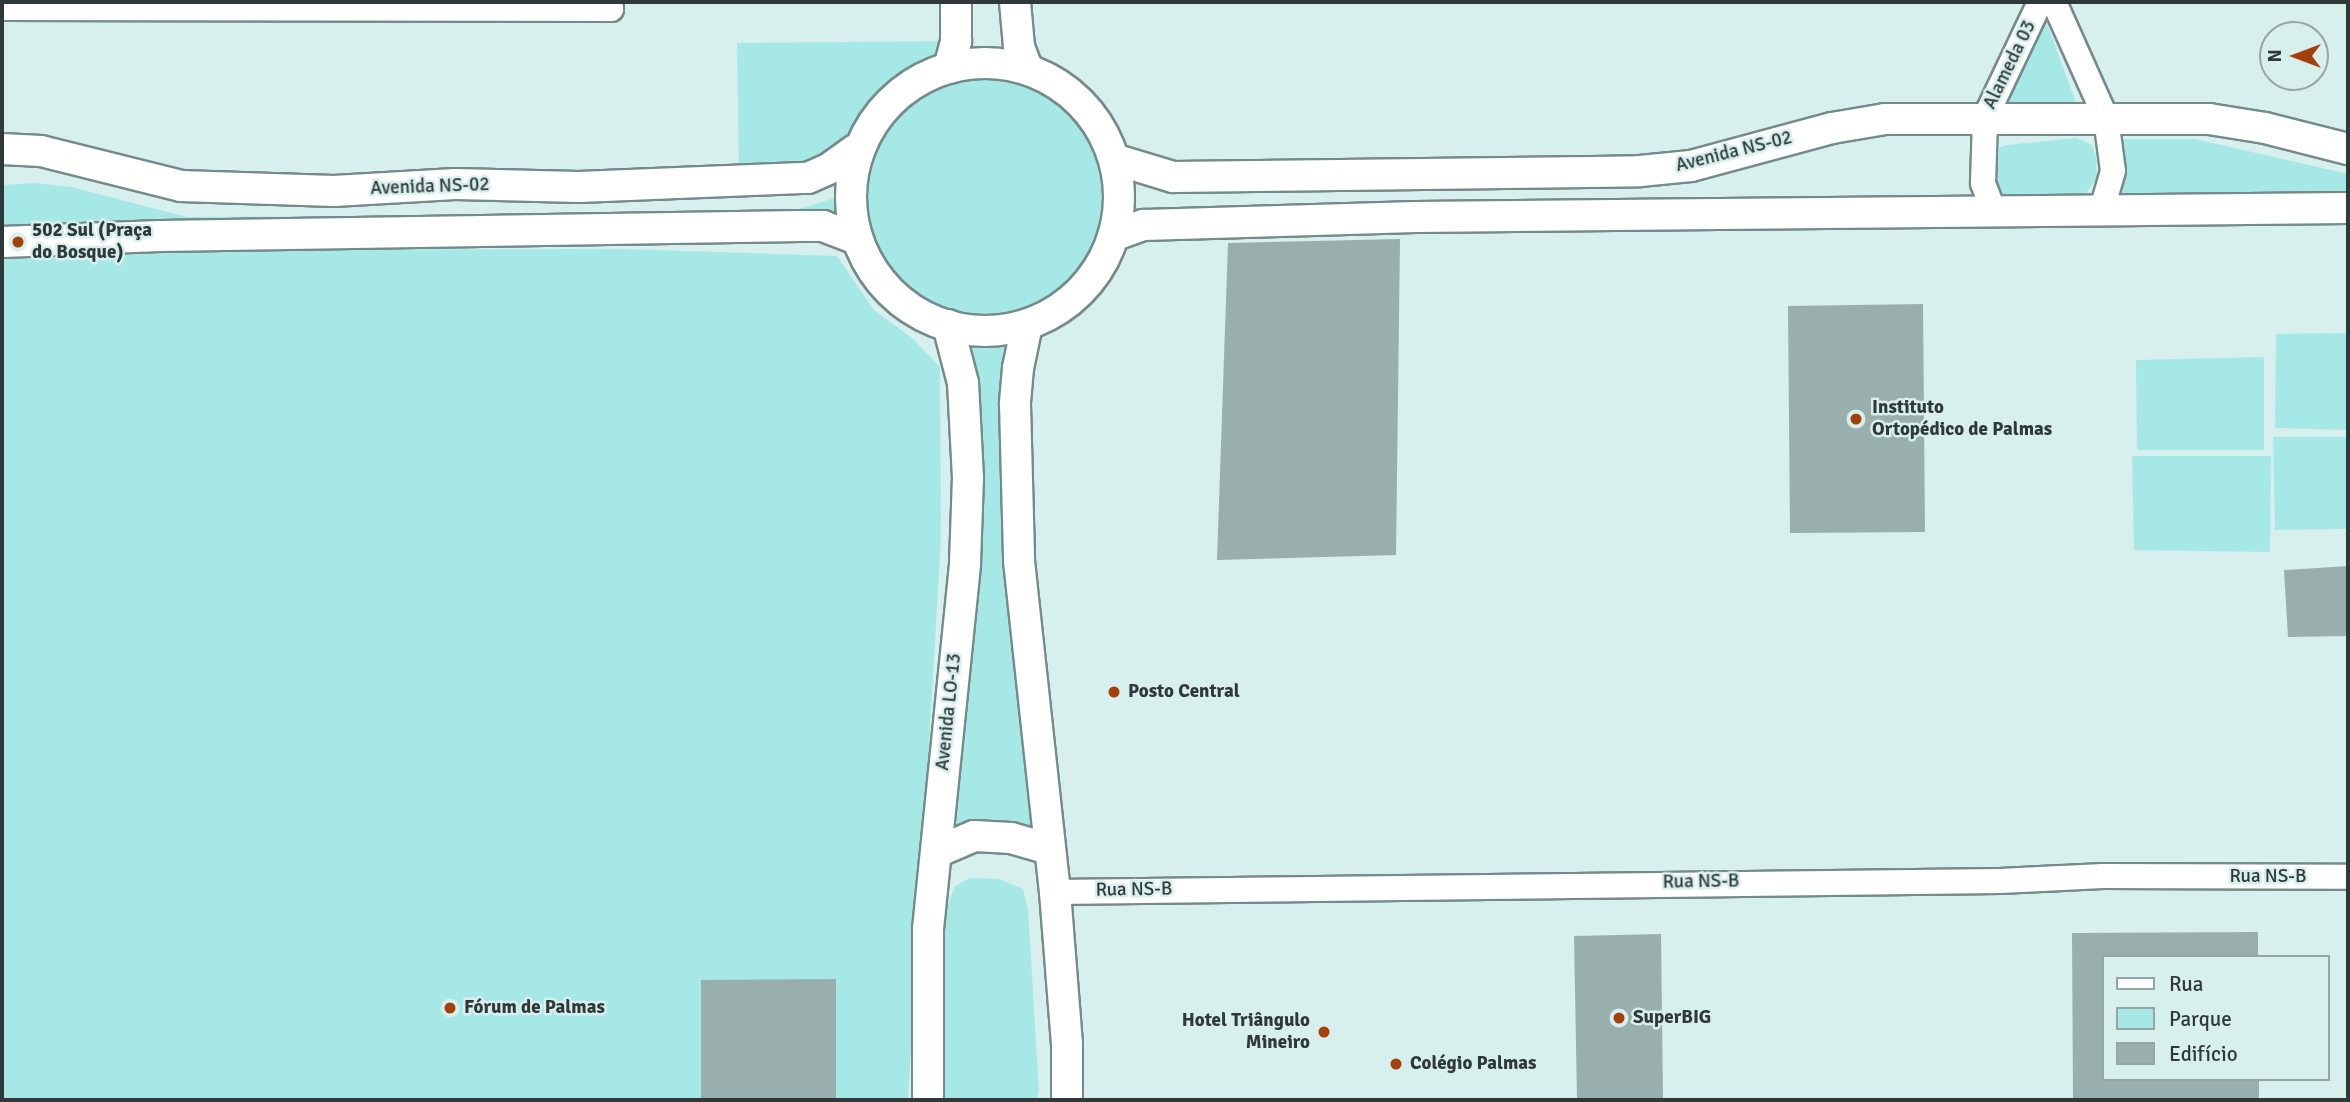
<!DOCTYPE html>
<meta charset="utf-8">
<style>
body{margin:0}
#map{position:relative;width:2350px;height:1102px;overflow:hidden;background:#d7efed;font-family:Signika,sans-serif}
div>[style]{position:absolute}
.green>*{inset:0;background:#a5e8e6}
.building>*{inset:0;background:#98afae}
.roads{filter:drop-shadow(2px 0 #758b8a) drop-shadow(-2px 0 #758b8a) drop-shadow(0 2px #758b8a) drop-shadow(0 -2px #758b8a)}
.minor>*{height:24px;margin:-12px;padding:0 12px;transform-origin:12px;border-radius:12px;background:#fff}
.tertiary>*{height:30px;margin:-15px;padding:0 15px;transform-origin:15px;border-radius:15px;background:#fff}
.tertiary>.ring{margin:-15px;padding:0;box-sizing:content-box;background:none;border:30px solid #fff;border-radius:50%}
.dots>*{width:19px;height:19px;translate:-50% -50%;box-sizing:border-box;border:4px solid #d7efed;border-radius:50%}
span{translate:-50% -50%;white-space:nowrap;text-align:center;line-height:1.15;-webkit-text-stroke:5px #d7efed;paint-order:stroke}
.street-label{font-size:19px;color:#303939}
.poi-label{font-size:19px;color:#303939;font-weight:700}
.left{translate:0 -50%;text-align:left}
.right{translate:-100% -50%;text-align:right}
.frame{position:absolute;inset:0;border:4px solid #303939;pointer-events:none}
.legend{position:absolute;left:2102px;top:955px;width:228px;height:126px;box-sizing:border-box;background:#d7efed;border:2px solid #94a6a5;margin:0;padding:9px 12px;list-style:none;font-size:21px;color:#303939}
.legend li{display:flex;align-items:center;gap:14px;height:35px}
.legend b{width:35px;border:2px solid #94a6a5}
.north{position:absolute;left:2259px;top:21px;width:70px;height:70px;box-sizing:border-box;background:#d7efed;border:2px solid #94a6a5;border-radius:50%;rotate:270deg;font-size:19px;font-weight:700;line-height:28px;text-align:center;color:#303939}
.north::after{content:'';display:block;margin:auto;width:24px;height:32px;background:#a4400a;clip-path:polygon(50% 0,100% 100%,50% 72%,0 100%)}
</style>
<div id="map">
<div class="green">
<i style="clip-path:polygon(2044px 16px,2078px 108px,2005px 108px)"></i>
<i style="clip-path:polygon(956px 41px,949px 68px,989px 62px,1066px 88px,1106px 134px,1117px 160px,1113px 236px,1065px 305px,1027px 326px,1015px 423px,1049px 849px,950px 849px,973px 526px,948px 325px,888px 290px,855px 238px,854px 150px,830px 168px,739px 180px,737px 43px)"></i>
<i style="clip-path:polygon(2076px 138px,2092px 145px,2096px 156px,2097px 177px,2086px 193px,1998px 199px,1990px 151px,2007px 145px)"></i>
<i style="clip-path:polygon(2121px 139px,2195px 139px,2348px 174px,2348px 199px,2122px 200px)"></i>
<i style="clip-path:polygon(34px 183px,71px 187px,187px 217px,701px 216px,789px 212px,838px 197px,838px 244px,773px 232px,2px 234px,2px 185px)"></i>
<i style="clip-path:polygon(623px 249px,837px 256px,874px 310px,912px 338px,940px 367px,941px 539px,908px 1100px,2px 1100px,2px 257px,237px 250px)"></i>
<i style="clip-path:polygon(2348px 333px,2348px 430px,2275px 428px,2276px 334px)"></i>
<i style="clip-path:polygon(2264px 357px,2264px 450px,2137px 450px,2136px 360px)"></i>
<i style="clip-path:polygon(2273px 437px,2348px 437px,2348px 529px,2275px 530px)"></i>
<i style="clip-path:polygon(2132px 456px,2271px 456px,2270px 552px,2134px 550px)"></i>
<i style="clip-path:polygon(970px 878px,999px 879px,1023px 889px,1028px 910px,1039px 1092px,1036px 1100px,937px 1100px,946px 911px,955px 886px)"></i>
</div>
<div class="building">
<i style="clip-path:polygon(1400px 239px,1396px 555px,1217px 560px,1228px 243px)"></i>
<i style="clip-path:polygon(1923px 304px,1925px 532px,1790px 533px,1788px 306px)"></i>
<i style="clip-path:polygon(2348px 566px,2348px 636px,2288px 637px,2284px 570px)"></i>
<i style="clip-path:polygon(2258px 932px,2258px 957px,2103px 957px,2103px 1079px,2259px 1079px,2259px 1100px,2073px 1100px,2072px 933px)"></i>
<i style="clip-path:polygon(1661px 934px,1663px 1100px,1577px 1100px,1574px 936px)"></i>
<i style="clip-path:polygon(836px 979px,836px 1100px,701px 1100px,701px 980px)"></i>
</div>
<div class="roads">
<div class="minor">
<i style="left:2054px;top:2px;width:127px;rotate:65.9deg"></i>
<i style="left:2106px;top:118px;width:53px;rotate:82.5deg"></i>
<i style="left:2113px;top:171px;width:43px;rotate:106.3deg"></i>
<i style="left:2px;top:8px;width:609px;rotate:0.09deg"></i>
<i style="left:611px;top:9px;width:7px;rotate:-98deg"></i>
<i style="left:1994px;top:212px;width:31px;rotate:-111deg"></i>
<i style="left:1983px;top:183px;width:65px;rotate:-88.2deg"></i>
<i style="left:1985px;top:118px;width:128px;rotate:-64.6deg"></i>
<i style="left:1055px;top:892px;width:945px;rotate:-0.67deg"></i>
<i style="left:2000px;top:881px;width:103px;rotate:-2.8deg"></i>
<i style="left:2103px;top:876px;width:245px;rotate:0.2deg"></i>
</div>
<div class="tertiary">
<i style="left:1015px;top:2px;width:45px;rotate:84.9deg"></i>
<i style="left:1019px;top:47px;width:22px;rotate:69deg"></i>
<i class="ring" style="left:851px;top:63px;width:238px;height:238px"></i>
<i style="left:949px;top:68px;width:28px;rotate:-75deg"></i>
<i style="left:956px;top:41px;width:39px;rotate:-90deg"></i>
<i style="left:2px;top:149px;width:39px;rotate:3deg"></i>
<i style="left:41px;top:151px;width:144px;rotate:14deg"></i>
<i style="left:181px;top:186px;width:153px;rotate:1.9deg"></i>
<i style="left:334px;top:191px;width:121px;rotate:-3.3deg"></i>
<i style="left:455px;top:184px;width:124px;rotate:1.4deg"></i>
<i style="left:579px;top:187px;width:229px;rotate:-2.3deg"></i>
<i style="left:808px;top:178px;width:24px;rotate:-24deg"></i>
<i style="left:830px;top:168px;width:31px;rotate:-36deg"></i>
<i style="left:1117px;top:160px;width:59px;rotate:16.9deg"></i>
<i style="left:1173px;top:177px;width:467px;rotate:-0.7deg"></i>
<i style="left:1640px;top:171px;width:51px;rotate:-5.6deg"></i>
<i style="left:1691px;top:166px;width:146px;rotate:-15.1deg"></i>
<i style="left:1832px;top:128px;width:54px;rotate:-9.6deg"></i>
<i style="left:1885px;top:119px;width:324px"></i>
<i style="left:2209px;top:119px;width:57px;rotate:9.1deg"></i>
<i style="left:2265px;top:128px;width:86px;rotate:14.2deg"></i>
<i style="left:1113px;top:236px;width:33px;rotate:-20deg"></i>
<i style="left:1144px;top:225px;width:272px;rotate:-1.7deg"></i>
<i style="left:1416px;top:217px;width:932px;rotate:-0.55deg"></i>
<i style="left:2px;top:242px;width:158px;rotate:-2.2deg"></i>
<i style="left:160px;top:236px;width:641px;rotate:-0.89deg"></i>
<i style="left:801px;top:226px;width:22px"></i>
<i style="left:823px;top:226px;width:34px;rotate:21deg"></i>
<i style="left:1027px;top:325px;width:44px;rotate:101.8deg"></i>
<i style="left:1018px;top:368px;width:36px;rotate:95deg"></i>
<i style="left:1015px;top:404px;width:157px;rotate:88.5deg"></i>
<i style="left:1019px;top:561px;width:333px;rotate:83.8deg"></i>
<i style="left:1055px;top:892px;width:151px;rotate:85.5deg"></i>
<i style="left:1067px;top:1043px;width:57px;rotate:90deg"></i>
<i style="left:937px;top:852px;width:40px;rotate:-23.4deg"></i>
<i style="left:974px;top:836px;width:37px;rotate:3deg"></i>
<i style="left:1011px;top:838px;width:40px;rotate:16deg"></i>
<i style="left:928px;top:1100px;width:171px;rotate:-90deg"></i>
<i style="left:928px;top:929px;width:368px;rotate:-84.2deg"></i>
<i style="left:965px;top:563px;width:85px;rotate:-88deg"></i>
<i style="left:968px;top:478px;width:95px;rotate:-93deg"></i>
<i style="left:963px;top:383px;width:60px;rotate:-104.5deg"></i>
</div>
</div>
<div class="dots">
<i style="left:18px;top:242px;background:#a4400a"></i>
<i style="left:1856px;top:419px;background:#a4400a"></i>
<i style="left:1114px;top:692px;background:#a4400a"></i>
<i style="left:450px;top:1008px;background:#a4400a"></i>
<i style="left:1619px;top:1018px;background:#a4400a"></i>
<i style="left:1324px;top:1032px;background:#a4400a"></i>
<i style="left:1396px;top:1064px;background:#a4400a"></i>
</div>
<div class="street-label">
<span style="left:2010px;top:65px;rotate:-64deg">Alameda 03</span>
<span style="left:1734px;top:152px;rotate:-14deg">Avenida NS-02</span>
<span style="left:430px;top:187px;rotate:-2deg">Avenida NS-02</span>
<span style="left:949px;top:712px;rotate:-84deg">Avenida LO-13</span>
<span style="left:2268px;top:877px">Rua NS-B</span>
<span style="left:1701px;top:882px;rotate:-1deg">Rua NS-B</span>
<span style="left:1134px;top:890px;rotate:-1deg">Rua NS-B</span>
</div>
<div class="poi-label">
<span class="left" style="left:32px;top:242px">502 Sul (Praça<br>do Bosque)</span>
<span class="left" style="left:1872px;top:419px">Instituto<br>Ortopédico de Palmas</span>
<span class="left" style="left:1128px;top:692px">Posto Central</span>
<span class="left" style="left:464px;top:1008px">Fórum de Palmas</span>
<span class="left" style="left:1633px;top:1018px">SuperBIG</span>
<span class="right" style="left:1310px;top:1032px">Hotel Triângulo<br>Mineiro</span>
<span class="left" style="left:1410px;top:1064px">Colégio Palmas</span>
</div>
<div class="frame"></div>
<ul class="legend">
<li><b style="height:9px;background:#fff"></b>Rua</li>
<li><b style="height:19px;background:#a5e8e6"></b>Parque</li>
<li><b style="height:19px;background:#98afae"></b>Edifício</li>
</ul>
<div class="north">N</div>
</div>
